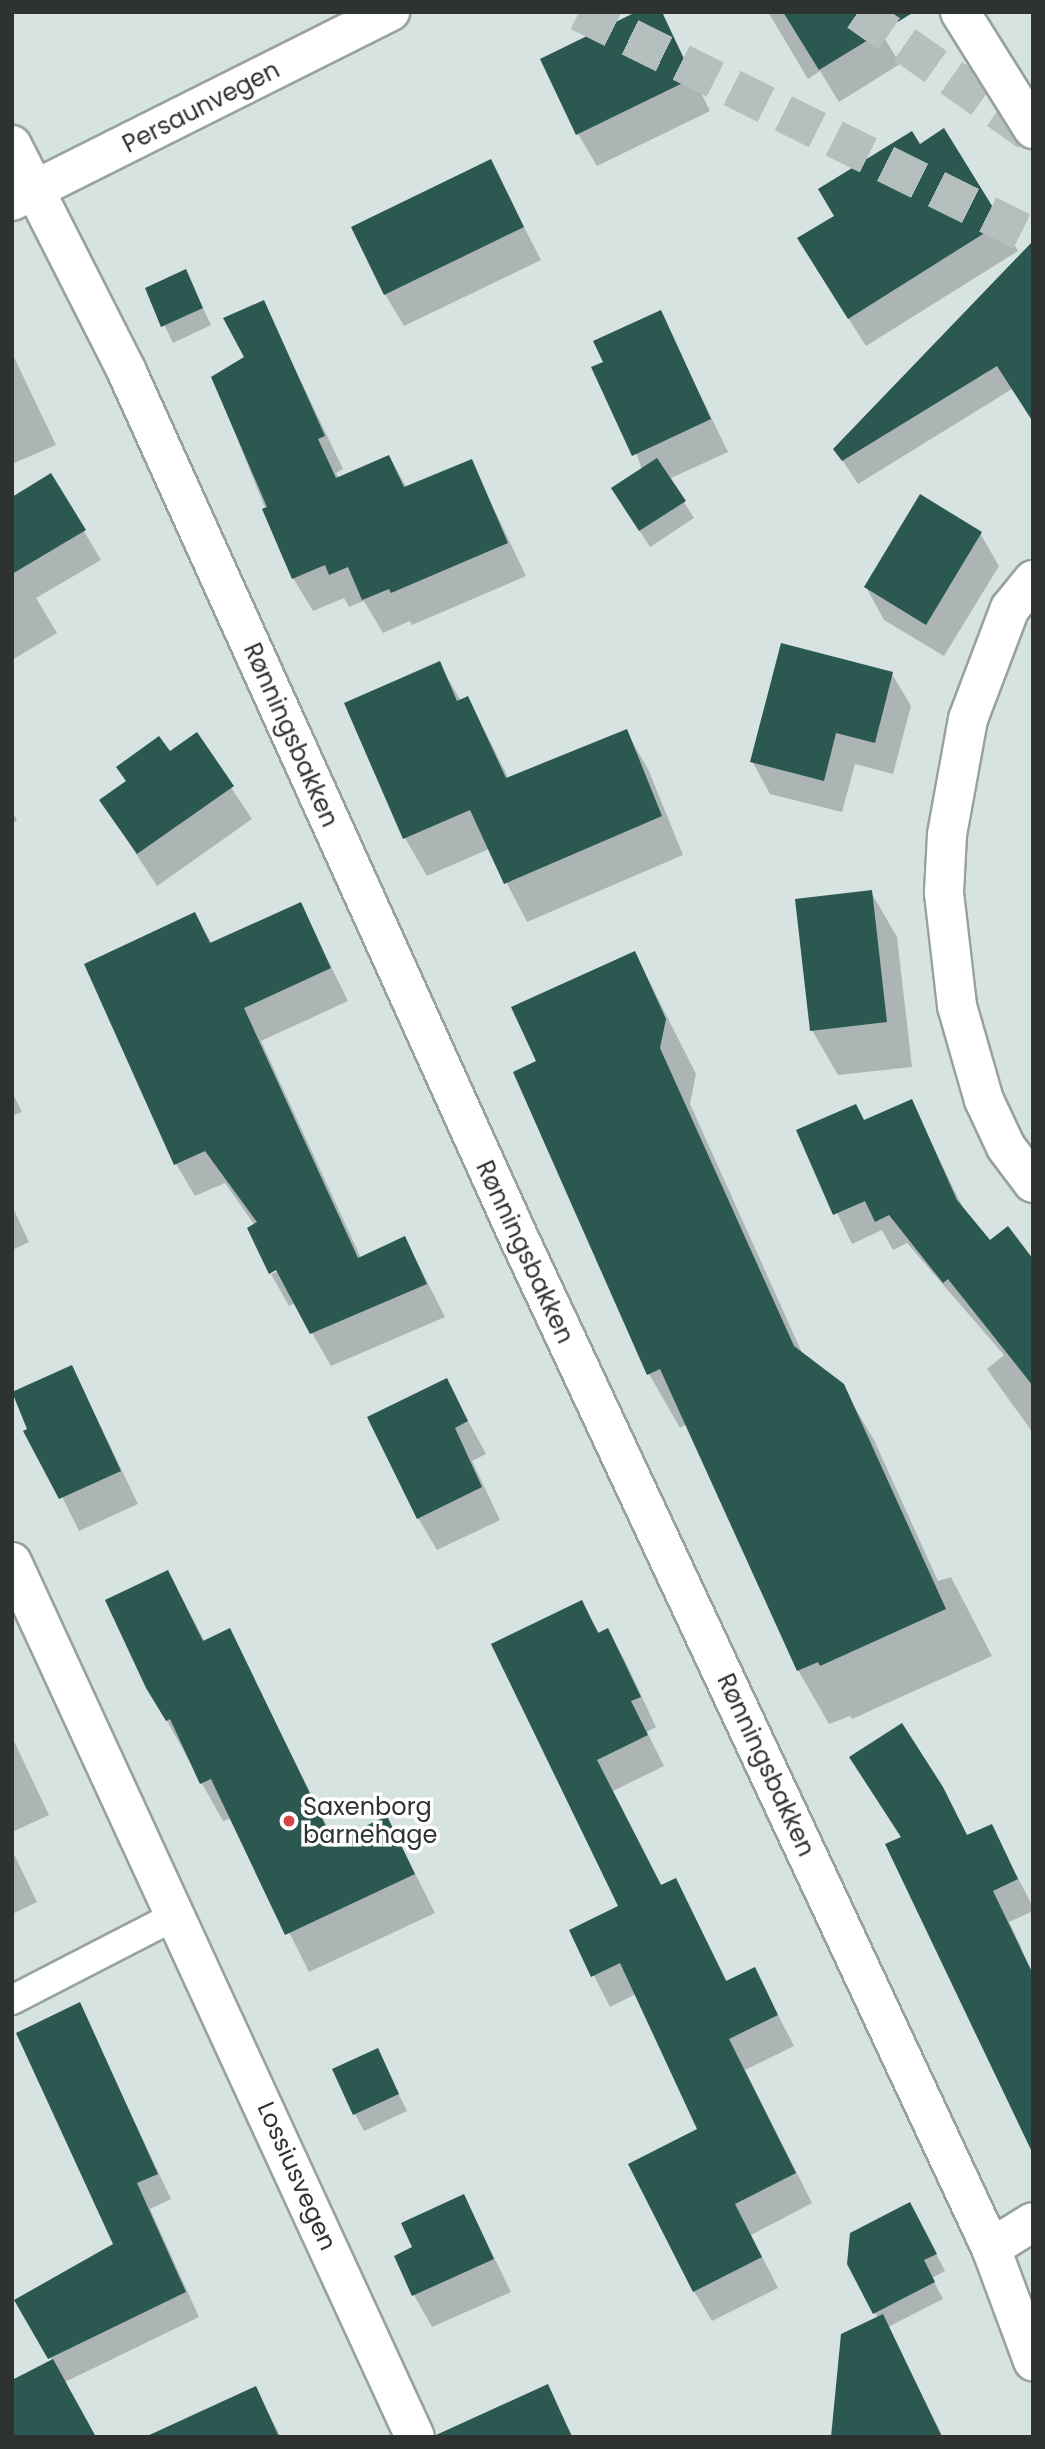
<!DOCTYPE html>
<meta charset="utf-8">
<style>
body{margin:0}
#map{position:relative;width:1045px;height:2449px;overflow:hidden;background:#d7e3e1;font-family:Poppins,sans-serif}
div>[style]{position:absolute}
.shadow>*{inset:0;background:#0003}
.building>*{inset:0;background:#2b5851}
.trunk-tunnel>*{height:38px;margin-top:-19px;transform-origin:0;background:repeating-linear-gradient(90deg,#b5c0be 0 38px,transparent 0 57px)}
.roads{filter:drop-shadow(2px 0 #97a2a0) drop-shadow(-2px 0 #97a2a0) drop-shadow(0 2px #97a2a0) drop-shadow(0 -2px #97a2a0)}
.service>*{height:28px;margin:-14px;padding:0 14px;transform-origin:14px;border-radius:14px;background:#fff}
.minor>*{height:38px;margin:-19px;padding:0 19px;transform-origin:19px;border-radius:19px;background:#fff}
.tertiary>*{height:38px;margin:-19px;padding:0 19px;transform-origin:19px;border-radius:19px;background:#fff}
.dots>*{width:19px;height:19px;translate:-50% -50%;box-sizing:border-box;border:4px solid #fff;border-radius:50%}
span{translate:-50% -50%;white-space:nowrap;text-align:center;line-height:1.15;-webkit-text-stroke:7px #fff;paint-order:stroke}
.street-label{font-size:24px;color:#2e3231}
.poi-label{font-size:24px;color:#2e3231}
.left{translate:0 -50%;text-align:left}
.frame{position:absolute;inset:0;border:14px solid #2e3231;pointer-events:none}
</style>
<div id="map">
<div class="shadow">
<i style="clip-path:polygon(661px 12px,710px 111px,597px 166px,578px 134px)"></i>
<i style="clip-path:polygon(768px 12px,869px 12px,900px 64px,839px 102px,820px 71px,808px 79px)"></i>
<i style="clip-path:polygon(920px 146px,1001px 223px,1018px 251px,866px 346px,816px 268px,836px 217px)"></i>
<i style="clip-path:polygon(490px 161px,541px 260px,404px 326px,385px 294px)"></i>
<i style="clip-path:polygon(185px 271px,211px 325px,173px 343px,147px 289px)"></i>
<i style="clip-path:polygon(1033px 287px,1012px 389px,858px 484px,835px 449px)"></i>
<i style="clip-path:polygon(263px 302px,343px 469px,336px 473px,339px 478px,389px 457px,407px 488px,471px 461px,526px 576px,412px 625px,410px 621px,383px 633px,364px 601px,349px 607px,344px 598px,313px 611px,293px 578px,213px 378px,246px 358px)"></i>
<i style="clip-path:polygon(660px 312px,728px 452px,669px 479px,694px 518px,650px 547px,623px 505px,642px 470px,605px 362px)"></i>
<i style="clip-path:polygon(12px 353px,56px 445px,12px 464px)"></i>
<i style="clip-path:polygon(51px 476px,101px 560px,36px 598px,57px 633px,12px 660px,12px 499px)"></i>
<i style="clip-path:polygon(980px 533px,999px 566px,944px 656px,884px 620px,866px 587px)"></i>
<i style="clip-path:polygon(439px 664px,461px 701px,468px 698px,509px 779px,626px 731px,648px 769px,683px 855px,527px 922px,489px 849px,427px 876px,405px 838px)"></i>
<i style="clip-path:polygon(892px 674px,911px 706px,893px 774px,855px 764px,842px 812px,770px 794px,752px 761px)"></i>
<i style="clip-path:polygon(196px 735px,252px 819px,157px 886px,102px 801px)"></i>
<i style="clip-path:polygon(12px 812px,17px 820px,12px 824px)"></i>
<i style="clip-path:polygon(871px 892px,897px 937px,912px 1067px,838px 1075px,812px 1030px)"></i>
<i style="clip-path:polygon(300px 904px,348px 1001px,261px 1041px,361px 1258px,405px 1238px,445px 1317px,331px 1366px,295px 1303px,289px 1306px,271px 1274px,285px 1268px,225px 1183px,195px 1196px,176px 1164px,195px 914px,212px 944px)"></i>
<i style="clip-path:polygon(635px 953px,696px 1074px,690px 1104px,803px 1355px,842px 1386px,874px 1440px,938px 1581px,951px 1577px,992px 1656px,852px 1719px,850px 1716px,829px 1724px,798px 1670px,687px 1424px,680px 1428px,649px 1374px,538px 1062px)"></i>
<i style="clip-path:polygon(12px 1092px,22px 1112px,12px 1116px)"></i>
<i style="clip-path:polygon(911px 1102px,965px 1212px,1033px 1298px,1033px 1433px,987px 1369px,1004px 1355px,907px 1243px,893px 1250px,882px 1230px,852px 1244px,798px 1131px,865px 1122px)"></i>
<i style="clip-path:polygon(12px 1206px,29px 1242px,12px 1250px)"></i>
<i style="clip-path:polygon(72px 1367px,138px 1504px,79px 1531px,29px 1430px)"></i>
<i style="clip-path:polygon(446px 1380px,486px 1454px,472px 1461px,500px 1520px,437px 1550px,418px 1518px)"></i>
<i style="clip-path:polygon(168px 1572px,205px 1642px,229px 1630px,335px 1842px,387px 1818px,435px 1913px,309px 1972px,232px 1818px,223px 1821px,148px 1687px)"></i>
<i style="clip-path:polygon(581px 1602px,600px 1634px,608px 1631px,625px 1661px,656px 1727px,647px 1732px,664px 1766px,613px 1791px,662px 1887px,676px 1880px,728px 1983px,755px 1970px,794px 2046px,745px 2070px,812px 2203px,751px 2235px,778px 2288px,712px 2321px,694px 2291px,699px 2130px,636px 1994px,610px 2007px,571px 1931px,620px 1907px,493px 1644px)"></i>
<i style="clip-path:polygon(12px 1737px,49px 1815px,12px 1832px)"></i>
<i style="clip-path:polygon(851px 1758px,942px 1788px,968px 1837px,991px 1826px,1033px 1907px,1033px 1911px,1009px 1922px,1022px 1949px,1019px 1951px,902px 1839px)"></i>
<i style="clip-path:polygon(12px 1850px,37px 1902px,12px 1914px)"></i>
<i style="clip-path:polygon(79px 2004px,171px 2199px,150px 2209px,199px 2317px,65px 2382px,16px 2301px,115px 2244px)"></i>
<i style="clip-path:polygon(377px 2050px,407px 2111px,364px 2131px,355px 2114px)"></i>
<i style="clip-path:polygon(464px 2196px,511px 2292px,432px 2327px,414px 2295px,414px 2248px)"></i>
<i style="clip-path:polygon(919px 2221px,945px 2271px,932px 2278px,943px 2299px,888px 2327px,943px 2437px,832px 2437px,877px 2317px,849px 2264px)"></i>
<i style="clip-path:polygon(547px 2386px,573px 2437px,493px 2437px)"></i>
<i style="clip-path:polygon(255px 2388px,281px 2437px,201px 2437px)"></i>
</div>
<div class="building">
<i style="clip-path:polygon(636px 12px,662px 12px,693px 78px,576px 135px,540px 59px)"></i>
<i style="clip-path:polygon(783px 12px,914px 12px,819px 70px)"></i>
<i style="clip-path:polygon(944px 128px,1002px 222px,848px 319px,797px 238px,834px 216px,818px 189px,912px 131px,920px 144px)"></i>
<i style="clip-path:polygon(491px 159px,524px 227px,384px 295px,351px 227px)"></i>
<i style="clip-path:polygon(1033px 241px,1033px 422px,997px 366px,842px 461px,833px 449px)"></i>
<i style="clip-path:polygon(186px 269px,203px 308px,161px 327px,145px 288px)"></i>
<i style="clip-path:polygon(264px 300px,325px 436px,318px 439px,336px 478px,389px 455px,404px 487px,472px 459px,508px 543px,391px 593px,389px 589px,362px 600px,348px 567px,329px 575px,325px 565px,292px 579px,262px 509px,267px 507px,211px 377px,244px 357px,223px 318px)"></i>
<i style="clip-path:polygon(661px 310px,711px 419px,632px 456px,591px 367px,603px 362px,593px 341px)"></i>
<i style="clip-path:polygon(657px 458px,686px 501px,639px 531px,611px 488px)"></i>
<i style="clip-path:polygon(51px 473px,86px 530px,12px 574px,12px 497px)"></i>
<i style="clip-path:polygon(920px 494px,982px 532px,926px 625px,864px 587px)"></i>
<i style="clip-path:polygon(781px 643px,893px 672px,875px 743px,836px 733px,824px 781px,750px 762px)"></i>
<i style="clip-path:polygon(440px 661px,457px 701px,468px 696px,506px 778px,627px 729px,662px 816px,504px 884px,470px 810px,403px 839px,344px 703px)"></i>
<i style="clip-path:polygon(197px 732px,234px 786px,137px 854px,99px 800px,126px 781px,116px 767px,159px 736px,170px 751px)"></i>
<i style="clip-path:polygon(872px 890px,887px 1022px,810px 1031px,795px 899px)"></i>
<i style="clip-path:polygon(301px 902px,331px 968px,244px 1008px,358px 1258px,405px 1236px,427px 1284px,310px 1334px,276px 1270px,269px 1274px,247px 1228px,257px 1222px,205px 1151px,174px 1165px,84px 964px,195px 912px,210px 943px)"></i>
<i style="clip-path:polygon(635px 951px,666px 1019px,660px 1048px,794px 1346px,844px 1384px,946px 1609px,820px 1666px,818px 1662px,797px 1671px,660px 1369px,647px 1375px,513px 1072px,536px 1061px,511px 1007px)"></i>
<i style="clip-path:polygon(912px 1099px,957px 1200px,990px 1240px,1008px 1226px,1033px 1259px,1033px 1386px,948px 1279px,943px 1283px,889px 1215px,875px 1222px,865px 1201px,833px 1215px,796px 1130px,856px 1104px,864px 1120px)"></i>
<i style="clip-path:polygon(72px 1365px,121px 1471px,59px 1499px,23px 1431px,27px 1429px,12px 1392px)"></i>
<i style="clip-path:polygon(447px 1378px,468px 1421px,455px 1428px,482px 1487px,417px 1519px,367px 1417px)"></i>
<i style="clip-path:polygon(168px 1570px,203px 1641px,230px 1628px,333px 1841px,387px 1816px,415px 1874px,285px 1935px,211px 1779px,200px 1784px,170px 1719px,166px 1721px,146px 1688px,105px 1600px)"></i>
<i style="clip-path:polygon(582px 1600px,598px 1633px,608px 1628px,641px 1697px,631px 1701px,648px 1735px,597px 1760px,661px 1885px,676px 1878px,726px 1981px,755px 1967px,778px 2015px,729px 2039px,796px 2173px,735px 2204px,762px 2257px,693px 2292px,628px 2164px,697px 2129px,620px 1963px,591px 1977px,569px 1930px,618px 1906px,491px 1644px)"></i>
<i style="clip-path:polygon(902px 1723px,943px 1787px,967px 1835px,992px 1824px,1018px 1879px,993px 1891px,1033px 1974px,1033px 2154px,885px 1844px,901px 1837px,849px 1757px)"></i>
<i style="clip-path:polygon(80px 2002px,158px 2174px,137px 2183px,186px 2292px,48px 2359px,14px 2300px,113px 2244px,16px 2033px)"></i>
<i style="clip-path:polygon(378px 2048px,399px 2094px,353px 2115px,332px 2069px)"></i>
<i style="clip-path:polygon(464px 2194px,494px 2259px,412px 2296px,394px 2256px,412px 2247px,401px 2223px)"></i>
<i style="clip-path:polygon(910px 2202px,937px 2254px,924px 2260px,935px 2282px,873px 2314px,847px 2264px,850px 2233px)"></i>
<i style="clip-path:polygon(883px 2314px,942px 2437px,831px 2437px,841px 2334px)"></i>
<i style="clip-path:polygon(53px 2359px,96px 2437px,12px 2437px,12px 2380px)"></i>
<i style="clip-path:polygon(548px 2384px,572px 2437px,436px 2437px,436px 2435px)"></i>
<i style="clip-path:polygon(256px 2386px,279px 2437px,145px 2437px)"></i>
</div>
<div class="trunk-tunnel">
<i style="left:579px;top:12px;width:507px;rotate:26.36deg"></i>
<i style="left:858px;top:12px;width:214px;rotate:35.1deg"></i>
</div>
<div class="roads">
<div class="service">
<i style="left:12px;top:2000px;width:186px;rotate:-27.3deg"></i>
</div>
<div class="minor">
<i style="left:960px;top:12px;width:138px;rotate:58deg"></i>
<i style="left:12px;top:145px;width:254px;rotate:63.1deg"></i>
<i style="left:127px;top:372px;width:948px;rotate:65.65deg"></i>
<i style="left:518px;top:1236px;width:1117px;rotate:64.95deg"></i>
<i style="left:991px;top:2248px;width:121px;rotate:69.6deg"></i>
<i style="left:1033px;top:580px;width:36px;rotate:129deg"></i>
<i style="left:1010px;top:608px;width:119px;rotate:110.7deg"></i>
<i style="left:968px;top:719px;width:118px;rotate:100.3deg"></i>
<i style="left:947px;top:835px;width:58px;rotate:93deg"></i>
<i style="left:944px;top:893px;width:114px;rotate:83.4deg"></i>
<i style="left:957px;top:1006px;width:98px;rotate:74deg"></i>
<i style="left:984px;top:1100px;width:52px;rotate:64.9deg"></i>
<i style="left:1006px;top:1147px;width:45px;rotate:53.1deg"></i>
<i style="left:12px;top:1562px;width:963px;rotate:65.27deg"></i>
<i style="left:991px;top:2248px;width:49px;rotate:-31.8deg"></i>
</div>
<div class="tertiary">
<i style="left:12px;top:201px;width:423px;rotate:-26.6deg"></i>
</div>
</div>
<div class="dots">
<i style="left:289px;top:1821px;background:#d4463f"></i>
</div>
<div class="street-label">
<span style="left:201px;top:107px;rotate:-27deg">Persaunvegen</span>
<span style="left:291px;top:735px;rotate:66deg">Rønningsbakken</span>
<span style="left:525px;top:1252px;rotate:65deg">Rønningsbakken</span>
<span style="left:766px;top:1765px;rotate:65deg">Rønningsbakken</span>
<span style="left:297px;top:2176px;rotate:66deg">Lossiusvegen</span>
</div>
<div class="poi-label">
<span class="left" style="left:303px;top:1821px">Saxenborg<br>barnehage</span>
</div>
<div class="frame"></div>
</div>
